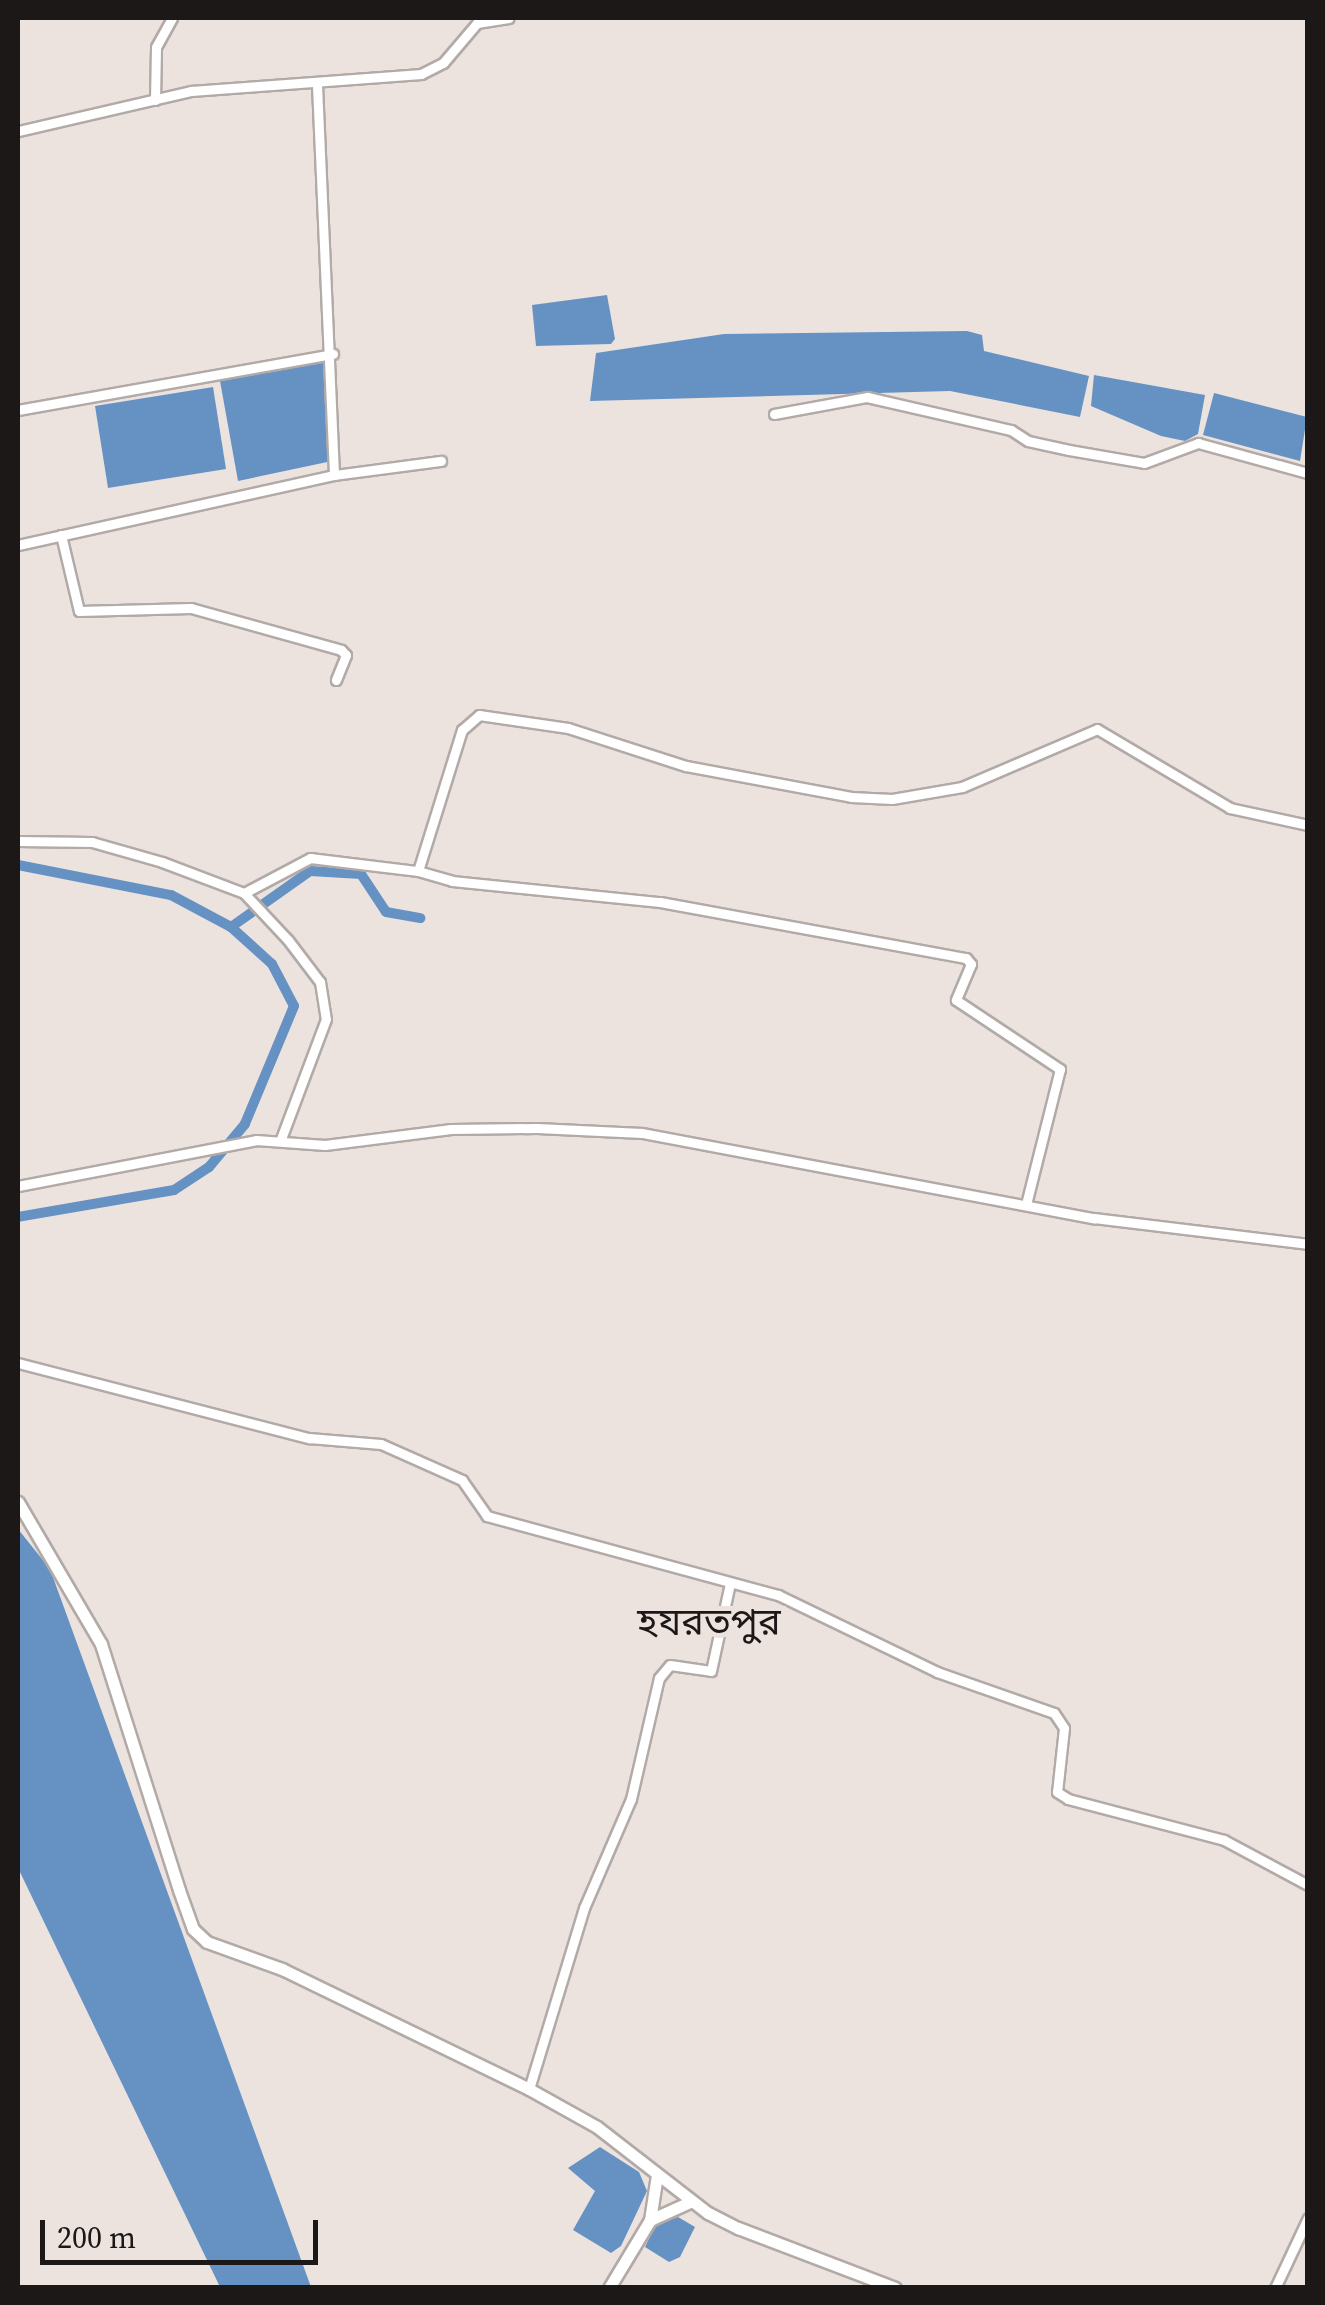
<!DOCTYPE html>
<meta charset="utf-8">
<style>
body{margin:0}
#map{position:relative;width:1325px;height:2305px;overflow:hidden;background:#ece3df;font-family:"Source Serif 4","Noto Sans Bengali",serif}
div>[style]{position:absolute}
.water>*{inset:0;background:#6692c3}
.canal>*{height:10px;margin:-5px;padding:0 5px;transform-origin:5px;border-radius:5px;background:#6692c3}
.roads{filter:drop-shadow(2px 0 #b2aaa7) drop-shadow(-2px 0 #b2aaa7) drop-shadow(0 2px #b2aaa7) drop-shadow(0 -2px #b2aaa7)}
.street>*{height:9px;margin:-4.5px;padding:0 4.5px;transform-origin:4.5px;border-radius:4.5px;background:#fff}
.secondary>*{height:11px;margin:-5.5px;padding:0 5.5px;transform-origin:5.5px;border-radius:5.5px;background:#fff}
span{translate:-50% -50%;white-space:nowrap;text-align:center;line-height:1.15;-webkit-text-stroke:10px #ece3df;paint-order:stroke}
.quarter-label{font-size:38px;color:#1c1817}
.frame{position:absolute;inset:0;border:20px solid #1c1817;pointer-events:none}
.scale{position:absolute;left:40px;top:2220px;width:278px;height:45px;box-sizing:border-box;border:5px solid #1c1817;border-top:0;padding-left:12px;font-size:30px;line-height:35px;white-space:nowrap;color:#1c1817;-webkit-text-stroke:8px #ece3df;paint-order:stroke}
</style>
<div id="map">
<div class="water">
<i style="clip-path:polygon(607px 295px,615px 339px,611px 344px,536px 346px,532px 305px)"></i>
<i style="clip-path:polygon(967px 331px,982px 335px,984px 351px,1089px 376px,1080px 417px,950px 391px,590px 401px,596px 353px,724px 334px)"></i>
<i style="clip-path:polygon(327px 361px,332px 461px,238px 481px,220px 381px)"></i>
<i style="clip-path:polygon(1094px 375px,1205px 395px,1198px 434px,1185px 441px,1161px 436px,1091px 406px)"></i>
<i style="clip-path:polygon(213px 387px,226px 469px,108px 488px,95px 406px)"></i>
<i style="clip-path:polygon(1214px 393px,1307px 417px,1300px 461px,1203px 435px)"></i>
<i style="clip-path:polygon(18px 1529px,50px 1569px,311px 2287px,220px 2287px,18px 1868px)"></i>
<i style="clip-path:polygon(600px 2147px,639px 2172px,647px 2191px,621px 2246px,611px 2253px,573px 2230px,595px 2191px,568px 2168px)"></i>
<i style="clip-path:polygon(678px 2217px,695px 2227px,680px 2257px,669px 2262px,645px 2247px,656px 2224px)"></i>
</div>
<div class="canal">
<i style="left:18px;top:865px;width:156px;rotate:11.1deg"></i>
<i style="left:171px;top:895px;width:68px;rotate:28.1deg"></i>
<i style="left:231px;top:927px;width:55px;rotate:42.1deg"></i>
<i style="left:272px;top:964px;width:47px;rotate:62.4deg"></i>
<i style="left:294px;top:1006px;width:128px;rotate:112.6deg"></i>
<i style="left:245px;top:1124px;width:56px;rotate:129.9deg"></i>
<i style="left:209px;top:1167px;width:42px;rotate:146.7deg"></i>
<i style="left:174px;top:1190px;width:158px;rotate:170.2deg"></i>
<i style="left:231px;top:927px;width:97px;rotate:-35.3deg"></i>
<i style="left:310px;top:871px;width:51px;rotate:3.4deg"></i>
<i style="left:361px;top:874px;width:45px;rotate:56.7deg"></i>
<i style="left:386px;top:912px;width:35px;rotate:10deg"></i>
</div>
<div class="roads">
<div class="street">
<i style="left:317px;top:85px;width:390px;rotate:87.5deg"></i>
<i style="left:155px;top:100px;width:53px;rotate:-88.9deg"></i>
<i style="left:156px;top:47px;width:33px;rotate:-61deg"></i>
<i style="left:18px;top:131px;width:178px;rotate:-13deg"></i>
<i style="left:191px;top:91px;width:231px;rotate:-4.2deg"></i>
<i style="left:421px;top:74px;width:25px;rotate:-27deg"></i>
<i style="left:443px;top:63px;width:52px;rotate:-49.6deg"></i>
<i style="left:477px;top:23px;width:32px;rotate:-9deg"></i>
<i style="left:18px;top:410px;width:320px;rotate:-10.1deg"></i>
<i style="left:774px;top:414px;width:95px;rotate:-10.4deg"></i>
<i style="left:867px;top:397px;width:148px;rotate:12.9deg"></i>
<i style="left:1011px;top:430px;width:20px;rotate:33deg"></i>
<i style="left:1028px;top:441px;width:42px;rotate:12.4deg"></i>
<i style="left:1069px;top:450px;width:76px;rotate:9.8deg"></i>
<i style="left:1144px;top:463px;width:58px;rotate:-20.3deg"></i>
<i style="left:1198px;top:443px;width:114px;rotate:15.3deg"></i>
<i style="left:61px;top:535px;width:78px;rotate:76.7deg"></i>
<i style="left:79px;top:611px;width:112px;rotate:-1.5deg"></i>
<i style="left:191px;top:608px;width:156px;rotate:15.6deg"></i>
<i style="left:341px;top:650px;width:7px;rotate:45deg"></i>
<i style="left:346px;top:655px;width:27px;rotate:112deg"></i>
<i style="left:18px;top:545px;width:324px;rotate:-12.5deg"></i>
<i style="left:334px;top:475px;width:108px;rotate:-7.5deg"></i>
<i style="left:18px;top:841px;width:74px;rotate:0.8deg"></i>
<i style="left:92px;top:842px;width:73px;rotate:15.9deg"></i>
<i style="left:162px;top:862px;width:88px;rotate:20.7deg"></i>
<i style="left:244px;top:893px;width:64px;rotate:46.9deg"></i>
<i style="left:288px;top:940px;width:53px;rotate:52.7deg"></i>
<i style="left:320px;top:982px;width:37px;rotate:81deg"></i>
<i style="left:326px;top:1019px;width:128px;rotate:110.6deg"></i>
<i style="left:418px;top:871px;width:35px;rotate:16deg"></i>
<i style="left:452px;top:881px;width:209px;rotate:5.8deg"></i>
<i style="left:660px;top:902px;width:311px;rotate:10.4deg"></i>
<i style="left:966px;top:958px;width:8px;rotate:50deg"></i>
<i style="left:971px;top:964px;width:39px;rotate:113deg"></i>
<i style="left:956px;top:1000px;width:125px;rotate:33.6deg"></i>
<i style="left:1060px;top:1069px;width:139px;rotate:104.1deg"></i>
<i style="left:244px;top:893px;width:75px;rotate:-27.9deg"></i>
<i style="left:310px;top:858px;width:109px;rotate:6.9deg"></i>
<i style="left:418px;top:871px;width:148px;rotate:-72.7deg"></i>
<i style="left:462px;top:730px;width:23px;rotate:-41deg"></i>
<i style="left:479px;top:715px;width:90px;rotate:8.3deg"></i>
<i style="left:568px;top:728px;width:124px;rotate:17.9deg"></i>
<i style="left:686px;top:766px;width:168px;rotate:10.6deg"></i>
<i style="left:851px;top:797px;width:41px;rotate:2.8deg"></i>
<i style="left:892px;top:799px;width:71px;rotate:-9.7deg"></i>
<i style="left:962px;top:787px;width:147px;rotate:-23.2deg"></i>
<i style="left:1097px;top:729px;width:155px;rotate:30.7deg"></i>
<i style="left:1230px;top:808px;width:80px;rotate:12.3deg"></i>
<i style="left:18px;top:1186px;width:242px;rotate:-10.9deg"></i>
<i style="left:256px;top:1140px;width:69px;rotate:4.1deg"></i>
<i style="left:325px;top:1145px;width:127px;rotate:-7.2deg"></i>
<i style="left:451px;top:1129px;width:86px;rotate:-0.7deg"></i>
<i style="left:537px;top:1128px;width:105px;rotate:2.7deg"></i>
<i style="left:642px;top:1133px;width:460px;rotate:10.7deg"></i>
<i style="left:1094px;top:1218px;width:216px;rotate:6.9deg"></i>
<i style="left:18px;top:1363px;width:301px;rotate:14.5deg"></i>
<i style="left:309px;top:1438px;width:72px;rotate:4.8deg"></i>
<i style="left:381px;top:1444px;width:89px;rotate:24deg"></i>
<i style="left:462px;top:1480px;width:44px;rotate:55.2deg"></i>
<i style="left:487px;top:1516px;width:302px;rotate:15.2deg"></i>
<i style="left:778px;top:1595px;width:177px;rotate:25.8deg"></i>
<i style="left:937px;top:1672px;width:124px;rotate:19.3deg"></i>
<i style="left:1054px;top:1713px;width:18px;rotate:56deg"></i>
<i style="left:1064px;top:1728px;width:64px;rotate:96.2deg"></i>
<i style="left:1057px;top:1792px;width:13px;rotate:32deg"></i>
<i style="left:1068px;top:1799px;width:161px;rotate:14.7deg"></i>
<i style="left:1224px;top:1840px;width:95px;rotate:28.2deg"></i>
<i style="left:529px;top:2089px;width:189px;rotate:-73.1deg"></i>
<i style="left:584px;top:1908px;width:119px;rotate:-66.7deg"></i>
<i style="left:631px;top:1799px;width:124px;rotate:-77deg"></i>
<i style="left:659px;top:1678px;width:17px;rotate:-50deg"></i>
<i style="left:670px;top:1665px;width:41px;rotate:8.3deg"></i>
<i style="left:711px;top:1671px;width:90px;rotate:-77.8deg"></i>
<i style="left:1275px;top:2288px;width:77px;rotate:-64.8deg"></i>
</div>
<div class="secondary">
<i style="left:18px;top:1502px;width:164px;rotate:59.7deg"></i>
<i style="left:101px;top:1644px;width:258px;rotate:72.4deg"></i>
<i style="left:179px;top:1890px;width:41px;rotate:70.3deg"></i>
<i style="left:193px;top:1929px;width:19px;rotate:43deg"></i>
<i style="left:207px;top:1942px;width:80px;rotate:19.8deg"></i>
<i style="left:282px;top:1969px;width:275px;rotate:25.9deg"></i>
<i style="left:529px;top:2089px;width:78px;rotate:29.2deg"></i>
<i style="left:597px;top:2127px;width:140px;rotate:37.8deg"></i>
<i style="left:708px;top:2213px;width:34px;rotate:27deg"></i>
<i style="left:738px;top:2228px;width:168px;rotate:20.9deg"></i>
<i style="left:650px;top:2220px;width:46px;rotate:-24.3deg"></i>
<i style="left:609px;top:2288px;width:79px;rotate:-58.9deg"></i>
<i style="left:650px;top:2220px;width:46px;rotate:-81.2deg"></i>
</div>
</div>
<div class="quarter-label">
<span style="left:709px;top:1623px">হযরতপুর</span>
</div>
<div class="frame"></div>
<div class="scale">200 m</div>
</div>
